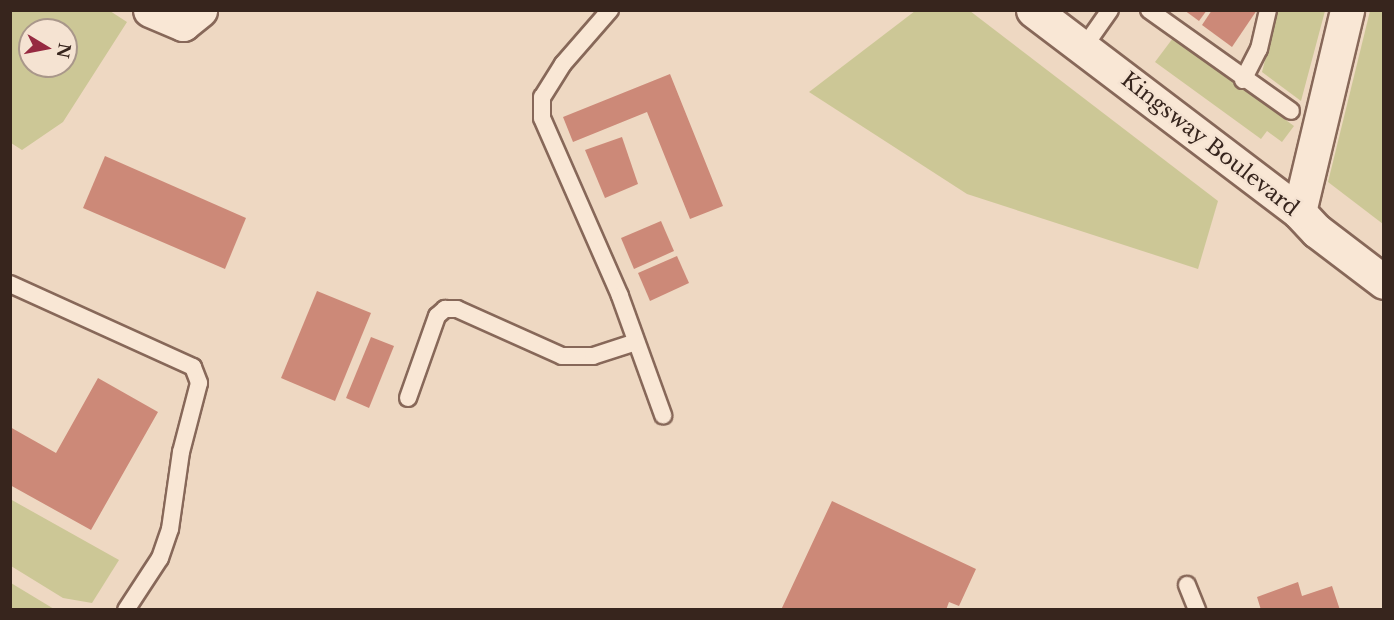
<!DOCTYPE html>
<style>
body{margin:0}
#map{position:relative;width:1394px;height:620px;overflow:hidden;background:#eed8c2;font-family:"Libre Baskerville",serif}
div>[style]{position:absolute}
.green>*{inset:0;background:#ccc796}
.building>*{inset:0;background:#cc8978}
.roads{filter:drop-shadow(2px 0 #876859) drop-shadow(-2px 0 #876859) drop-shadow(0 2px #876859) drop-shadow(0 -2px #876859)}
.lane>*{height:16px;margin:-8px;padding:0 8px;transform-origin:8px;border-radius:8px;background:#f9e7d5}
.street>*{height:33px;margin:-16.5px;padding:0 16.5px;transform-origin:16.5px;border-radius:16.5px;background:#f9e7d5}
span{translate:-50% -50%;white-space:nowrap;text-align:center;line-height:1.15;-webkit-text-stroke:5px #f5e3d2;paint-order:stroke}
.street-label{font-size:21px;color:#37251d}
.frame{position:absolute;inset:0;border:12px solid #37251d;pointer-events:none}
.north{position:absolute;left:18px;top:18px;width:60px;height:60px;box-sizing:border-box;background:#f5e3d2;border:2px solid #a9978a;border-radius:50%;rotate:100deg;font-size:16px;font-weight:700;line-height:24px;text-align:center;color:#37251d}
.north::after{content:'';display:block;margin:auto;width:21px;height:27px;background:#962a41;clip-path:polygon(50% 0,100% 100%,50% 72%,0 100%)}
</style>
<div id="map">
<div class="green">
<i style="clip-path:polygon(evenodd,11px 10px,110px 11px,127px 22px,63px 122px,22px 150px,11px 143px,11px 10px,30px 30px,66px 30px,66px 66px,30px 66px,30px 30px)"></i>
<i style="clip-path:polygon(1278px 10px,1325px 11px,1301px 101px,1262px 72px)"></i>
<i style="clip-path:polygon(915px 11px,970px 11px,1218px 201px,1198px 269px,967px 194px,809px 92px)"></i>
<i style="clip-path:polygon(1370px 11px,1383px 11px,1383px 224px,1328px 182px)"></i>
<i style="clip-path:polygon(1173px 38px,1294px 126px,1282px 142px,1267px 131px,1261px 139px,1155px 62px)"></i>
<i style="clip-path:polygon(10px 499px,119px 560px,92px 603px,63px 598px,11px 566px)"></i>
<i style="clip-path:polygon(11px 583px,54px 609px,11px 609px)"></i>
</div>
<div class="building">
<i style="clip-path:polygon(1184px 10px,1207px 10px,1199px 21px)"></i>
<i style="clip-path:polygon(1212px 10px,1257px 10px,1232px 47px,1202px 25px)"></i>
<i style="clip-path:polygon(670px 74px,723px 206px,690px 219px,647px 112px,573px 142px,563px 117px)"></i>
<i style="clip-path:polygon(622px 137px,638px 184px,605px 198px,585px 150px)"></i>
<i style="clip-path:polygon(105px 156px,246px 218px,225px 269px,83px 208px)"></i>
<i style="clip-path:polygon(661px 221px,674px 251px,634px 269px,621px 238px)"></i>
<i style="clip-path:polygon(677px 256px,689px 283px,650px 301px,638px 273px)"></i>
<i style="clip-path:polygon(317px 291px,371px 313px,335px 401px,281px 378px)"></i>
<i style="clip-path:polygon(371px 337px,394px 346px,369px 408px,346px 398px)"></i>
<i style="clip-path:polygon(98px 378px,158px 412px,91px 530px,10px 485px,10px 427px,56px 453px)"></i>
<i style="clip-path:polygon(832px 501px,976px 569px,959px 606px,949px 602px,946px 610px,781px 610px)"></i>
<i style="clip-path:polygon(1298px 582px,1302px 596px,1332px 586px,1340px 610px,1261px 610px,1257px 597px)"></i>
</div>
<div class="roads">
<div class="lane">
<i style="left:610px;top:10px;width:72px;rotate:131deg"></i>
<i style="left:563px;top:64px;width:39px;rotate:122deg"></i>
<i style="left:542px;top:97px;width:21px;rotate:90deg"></i>
<i style="left:542px;top:118px;width:194px;rotate:66.3deg"></i>
<i style="left:620px;top:296px;width:127px;rotate:70.1deg"></i>
<i style="left:1149px;top:10px;width:174px;rotate:35.4deg"></i>
<i style="left:1084px;top:47px;width:45px;rotate:-54.9deg"></i>
<i style="left:1243px;top:80px;width:35px;rotate:-63deg"></i>
<i style="left:1259px;top:49px;width:40px;rotate:-77deg"></i>
<i style="left:10px;top:284px;width:201px;rotate:24.4deg"></i>
<i style="left:193px;top:367px;width:17px;rotate:69deg"></i>
<i style="left:199px;top:383px;width:71px;rotate:104.6deg"></i>
<i style="left:181px;top:452px;width:78px;rotate:98.1deg"></i>
<i style="left:170px;top:529px;width:31px;rotate:109deg"></i>
<i style="left:160px;top:558px;width:62px;rotate:123.2deg"></i>
<i style="left:408px;top:398px;width:87px;rotate:-70.5deg"></i>
<i style="left:437px;top:316px;width:11px;rotate:-41deg"></i>
<i style="left:445px;top:309px;width:12px"></i>
<i style="left:457px;top:309px;width:115px;rotate:24.1deg"></i>
<i style="left:562px;top:356px;width:31px"></i>
<i style="left:593px;top:356px;width:45px;rotate:-18deg"></i>
<i style="left:1187px;top:585px;width:27px;rotate:68deg"></i>
</div>
<div class="street">
<i style="left:150px;top:10px;width:36px;rotate:23deg"></i>
<i style="left:183px;top:24px;width:22px;rotate:-39deg"></i>
<i style="left:1033px;top:10px;width:334px;rotate:37.2deg"></i>
<i style="left:1299px;top:212px;width:26px;rotate:47deg"></i>
<i style="left:1317px;top:231px;width:84px;rotate:37.3deg"></i>
<i style="left:1299px;top:212px;width:208px;rotate:-76.6deg"></i>
</div>
</div>
<div class="street-label">
<span style="left:1210px;top:144px;rotate:38deg">Kingsway Boulevard</span>
</div>
<div class="frame"></div>
<div class="north">N</div>
</div>
